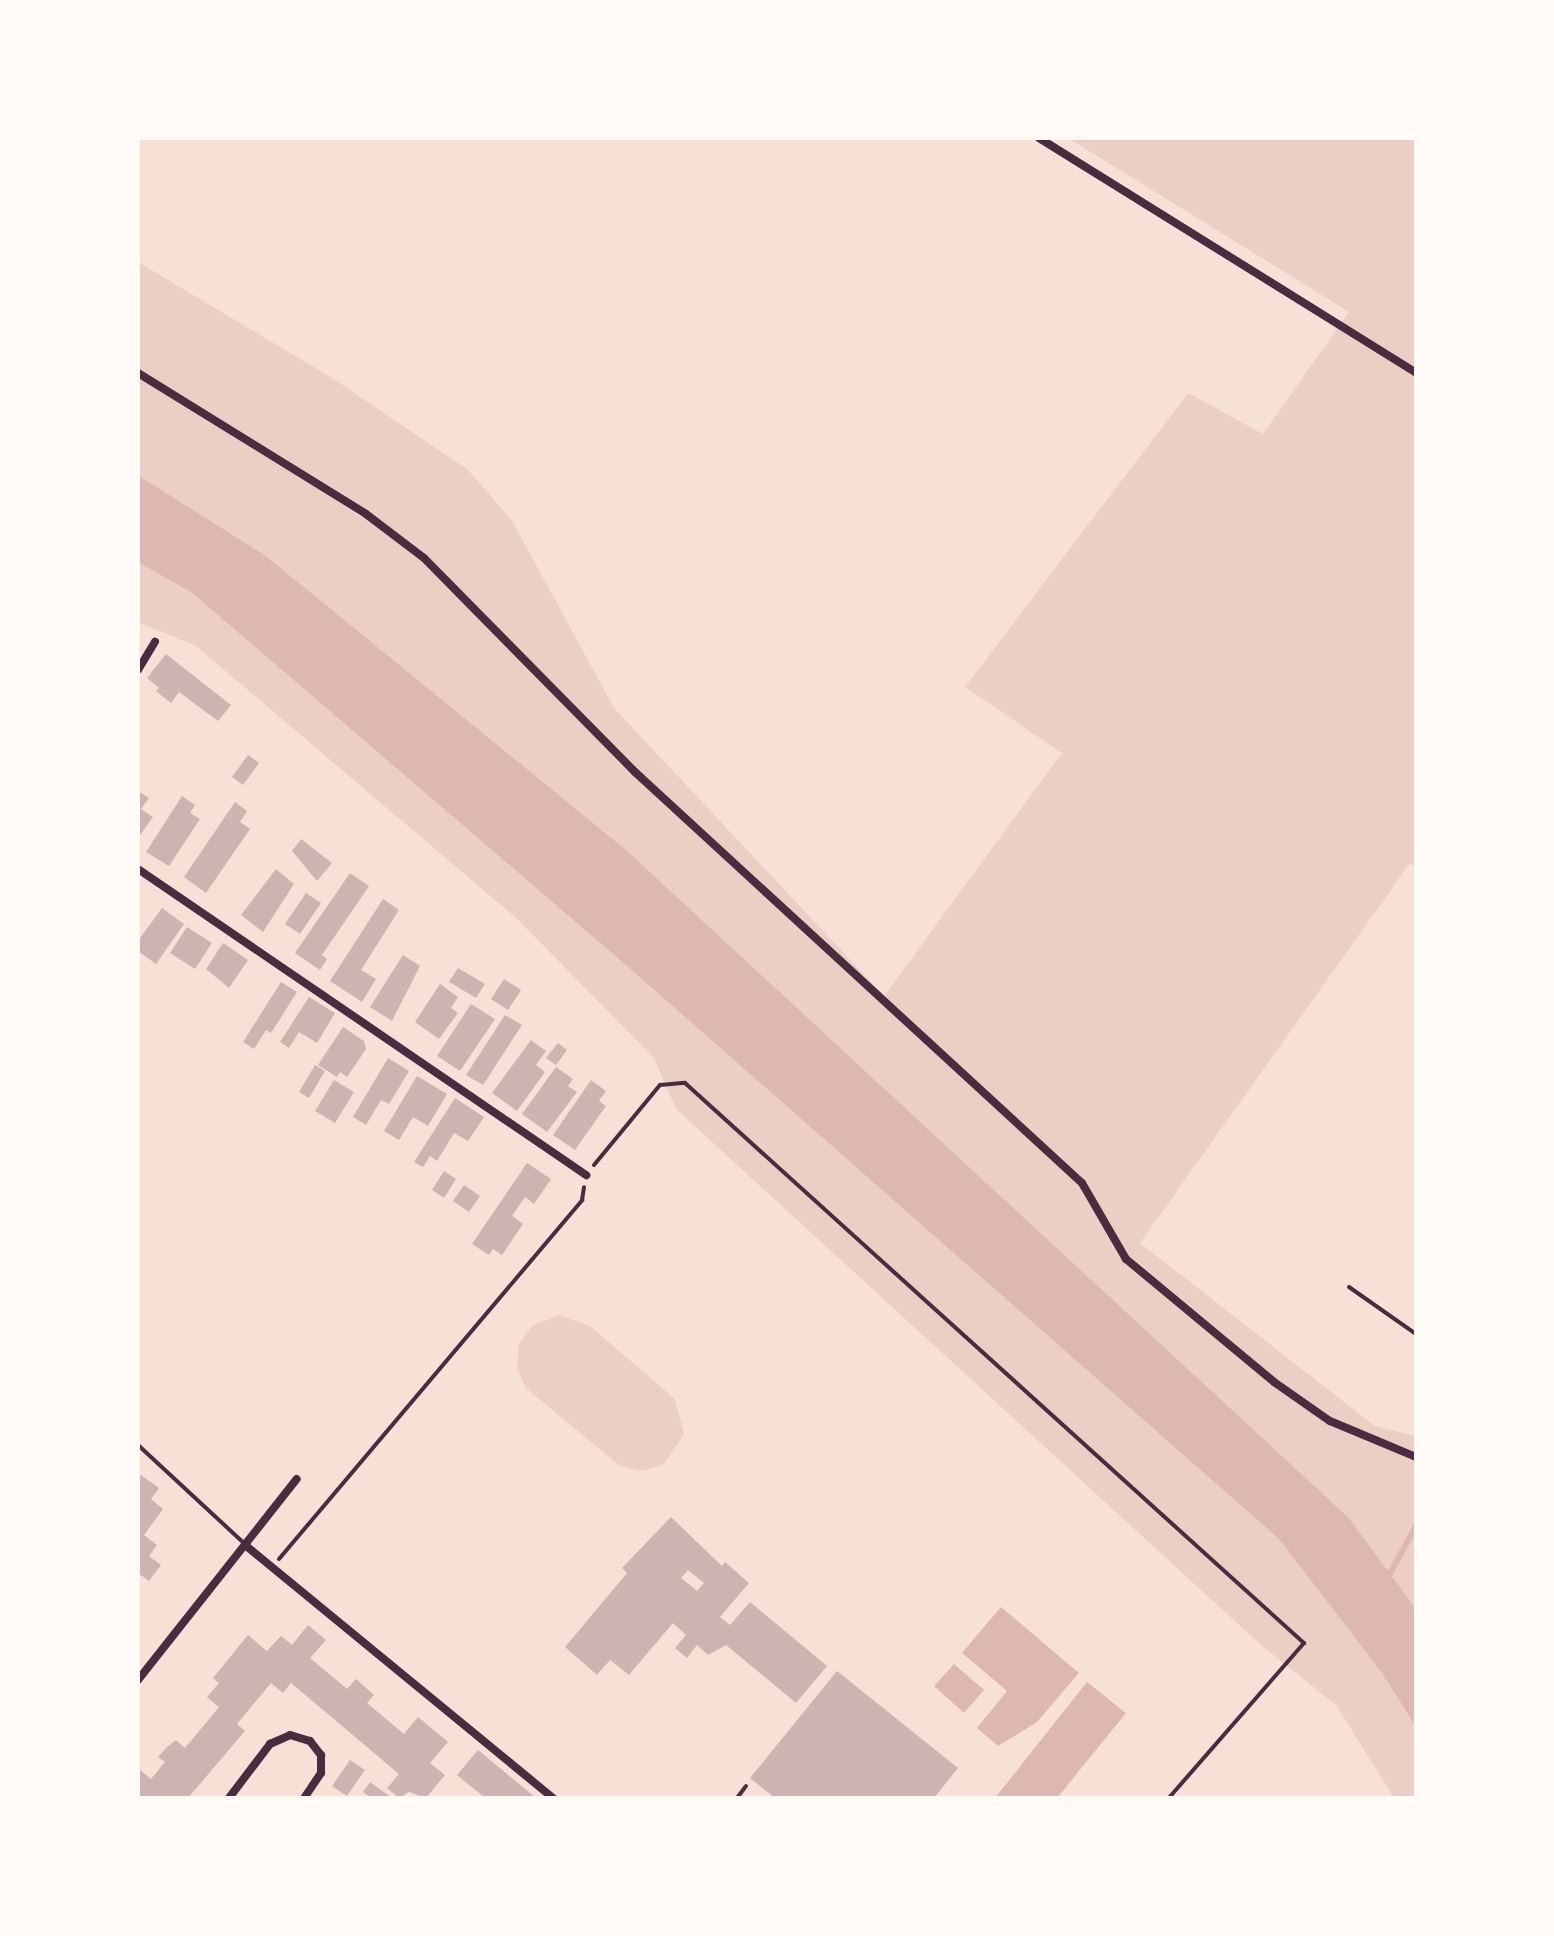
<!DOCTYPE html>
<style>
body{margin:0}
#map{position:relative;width:1554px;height:1936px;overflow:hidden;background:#f7e1d7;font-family:Raleway,sans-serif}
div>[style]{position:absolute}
.green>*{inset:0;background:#ebcfc5}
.water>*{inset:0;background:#dcb8b0}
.stream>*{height:6px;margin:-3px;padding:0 3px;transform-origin:3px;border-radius:3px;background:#dcb8b0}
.building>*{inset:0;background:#ccb4b1}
.path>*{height:4px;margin:-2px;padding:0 2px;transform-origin:2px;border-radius:2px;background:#4a2c40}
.service>*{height:4px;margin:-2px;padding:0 2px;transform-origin:2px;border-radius:2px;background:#4a2c40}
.minor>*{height:8px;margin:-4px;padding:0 4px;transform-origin:4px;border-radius:4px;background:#4a2c40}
span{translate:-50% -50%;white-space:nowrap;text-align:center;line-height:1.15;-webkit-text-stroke:7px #fffaf5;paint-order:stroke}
.frame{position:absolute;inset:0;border:140px solid #fffaf5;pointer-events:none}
</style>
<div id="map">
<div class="green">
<i style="clip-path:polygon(1068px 138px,1416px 138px,1416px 868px,1410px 863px,1140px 1243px,1375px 1426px,1416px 1436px,1416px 1609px,1349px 1518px,625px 849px,266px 556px,138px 475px,138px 262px,334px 379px,468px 470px,511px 519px,614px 708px,884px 996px,1062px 753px,965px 687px,1188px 393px,1263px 434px,1349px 312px)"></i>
<i style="clip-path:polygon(138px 562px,192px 593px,635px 973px,1279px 1539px,1382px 1673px,1416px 1727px,1416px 1798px,1394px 1798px,1336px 1705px,1261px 1645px,676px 1109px,654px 1058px,515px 917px,196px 646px,138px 622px)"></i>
<i style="clip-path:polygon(559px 1315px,590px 1326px,675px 1399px,684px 1434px,664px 1464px,643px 1471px,620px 1466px,526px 1388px,517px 1367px,519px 1343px,533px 1325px)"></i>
</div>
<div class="water">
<i style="clip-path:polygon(138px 475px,266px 556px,625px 849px,1349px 1518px,1416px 1609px,1416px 1727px,1382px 1673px,1279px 1539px,635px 973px,192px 593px,138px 562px)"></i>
<i style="clip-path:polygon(1001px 1607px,1079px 1673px,1036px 1723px,998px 1746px,977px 1728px,1007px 1691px,962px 1653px)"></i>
<i style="clip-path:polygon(954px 1664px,984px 1690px,964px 1713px,934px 1686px)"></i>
<i style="clip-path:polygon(1087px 1682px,1126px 1713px,1057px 1798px,995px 1798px)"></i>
</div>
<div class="stream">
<i style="left:1387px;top:1579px;width:60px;rotate:-61.3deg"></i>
</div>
<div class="building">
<i style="clip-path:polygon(166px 654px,231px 705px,218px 721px,179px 692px,171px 703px,156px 691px,159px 688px,147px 678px)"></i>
<i style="clip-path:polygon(248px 755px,259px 763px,243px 785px,232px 777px)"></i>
<i style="clip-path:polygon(138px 791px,149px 798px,141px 809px,153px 817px,138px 838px)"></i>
<i style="clip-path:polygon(182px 796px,195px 805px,190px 813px,200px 819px,169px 866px,146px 852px)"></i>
<i style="clip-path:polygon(235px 802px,247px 811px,240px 822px,250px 829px,206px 893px,184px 877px)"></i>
<i style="clip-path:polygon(301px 839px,332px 863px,317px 881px,292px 851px)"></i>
<i style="clip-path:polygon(276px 869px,294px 884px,263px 932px,241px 915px)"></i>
<i style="clip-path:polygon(350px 873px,369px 886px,322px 955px,327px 959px,320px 970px,295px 953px)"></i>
<i style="clip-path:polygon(306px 893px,321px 903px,300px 934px,285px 924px)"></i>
<i style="clip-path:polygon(383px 899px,399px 910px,361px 970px,376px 979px,362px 1002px,330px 981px)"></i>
<i style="clip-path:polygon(162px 908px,184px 924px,156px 964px,138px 951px,138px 941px)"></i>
<i style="clip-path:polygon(187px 927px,212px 943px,195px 969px,170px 953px)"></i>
<i style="clip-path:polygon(223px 943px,248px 960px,229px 988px,206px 969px)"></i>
<i style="clip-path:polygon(403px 955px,420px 966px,392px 1021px,370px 1007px)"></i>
<i style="clip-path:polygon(458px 968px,485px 984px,476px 998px,449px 982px)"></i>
<i style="clip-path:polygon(504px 979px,521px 990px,508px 1010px,491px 999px)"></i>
<i style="clip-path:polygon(281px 982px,297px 992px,271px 1033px,266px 1030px,254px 1049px,243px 1042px)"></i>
<i style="clip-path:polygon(440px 984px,458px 997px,451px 1008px,458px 1013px,439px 1039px,415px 1022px)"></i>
<i style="clip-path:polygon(309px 997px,335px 1013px,317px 1043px,299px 1032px,289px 1048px,280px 1042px)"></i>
<i style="clip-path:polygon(471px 1004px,495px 1019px,460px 1071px,437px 1056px)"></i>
<i style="clip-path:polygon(505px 1015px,522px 1025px,483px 1085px,466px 1075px)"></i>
<i style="clip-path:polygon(343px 1027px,364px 1041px,366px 1049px,347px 1077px,340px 1072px,337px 1077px,318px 1065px)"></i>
<i style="clip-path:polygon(531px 1040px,546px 1051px,536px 1065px,545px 1072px,517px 1111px,492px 1093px)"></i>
<i style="clip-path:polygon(558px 1043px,567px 1050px,556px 1065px,546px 1058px)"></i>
<i style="clip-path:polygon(388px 1058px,409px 1071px,389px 1104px,381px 1100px,366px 1125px,353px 1117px)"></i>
<i style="clip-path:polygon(315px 1065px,325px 1071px,309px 1098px,299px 1092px)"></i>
<i style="clip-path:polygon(556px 1067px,573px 1079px,568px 1086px,577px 1092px,547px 1132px,522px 1114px)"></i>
<i style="clip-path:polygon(417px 1076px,447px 1094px,428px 1126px,413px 1117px,399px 1140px,384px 1131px)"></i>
<i style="clip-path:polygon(334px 1080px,354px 1092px,335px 1123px,315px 1111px)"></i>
<i style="clip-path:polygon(591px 1080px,606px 1091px,599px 1101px,606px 1106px,575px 1150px,553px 1135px)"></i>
<i style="clip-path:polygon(455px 1098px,484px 1117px,468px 1141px,454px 1133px,437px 1161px,430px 1156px,423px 1167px,414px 1162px)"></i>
<i style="clip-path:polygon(527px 1163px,551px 1179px,534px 1204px,525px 1197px,512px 1216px,523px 1224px,502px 1255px,493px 1249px,489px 1255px,472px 1244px)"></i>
<i style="clip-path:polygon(444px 1171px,456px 1179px,444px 1198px,432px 1190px)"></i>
<i style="clip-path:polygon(464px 1185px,480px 1196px,469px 1212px,453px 1201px)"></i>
<i style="clip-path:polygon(138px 1473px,159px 1488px,151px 1499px,163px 1509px,144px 1535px,157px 1545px,149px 1556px,161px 1565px,149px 1581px,138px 1573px)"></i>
<i style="clip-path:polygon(evenodd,671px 1517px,722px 1566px,725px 1562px,749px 1583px,720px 1617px,730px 1625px,750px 1602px,827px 1666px,796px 1703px,726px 1645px,708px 1655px,697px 1645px,687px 1658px,675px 1648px,686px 1635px,673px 1623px,629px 1675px,610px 1660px,597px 1675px,565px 1647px,627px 1573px,622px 1568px,671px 1517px,688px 1570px,704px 1583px,697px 1591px,681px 1578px,688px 1570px)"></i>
<i style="clip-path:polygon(308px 1625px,326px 1640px,310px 1658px,347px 1689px,356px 1679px,374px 1695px,367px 1703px,404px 1734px,418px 1717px,448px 1742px,430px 1763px,445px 1775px,426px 1798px,409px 1792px,399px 1798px,387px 1788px,399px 1774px,291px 1683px,283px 1693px,271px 1683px,237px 1724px,245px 1731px,188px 1798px,138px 1798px,138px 1768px,151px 1779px,165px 1762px,158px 1757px,167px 1747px,176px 1740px,185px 1748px,219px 1707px,207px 1697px,219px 1683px,213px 1678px,248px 1635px,267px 1651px,281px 1636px,292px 1645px)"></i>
<i style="clip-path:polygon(837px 1671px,958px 1768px,934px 1798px,775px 1798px,750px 1778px)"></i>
<i style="clip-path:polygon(478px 1750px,536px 1798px,485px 1798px,457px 1775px)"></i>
<i style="clip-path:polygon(350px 1760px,365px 1770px,347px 1796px,332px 1786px)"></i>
<i style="clip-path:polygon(370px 1782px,392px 1798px,371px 1798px,363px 1792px)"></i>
</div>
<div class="path">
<i style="left:594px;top:1165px;width:104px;rotate:-50.5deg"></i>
<i style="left:660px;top:1085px;width:25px;rotate:-5deg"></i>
<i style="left:685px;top:1083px;width:835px;rotate:42.14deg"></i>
<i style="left:1304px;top:1643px;width:206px;rotate:131.1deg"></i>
<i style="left:279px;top:1559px;width:470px;rotate:-49.8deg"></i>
<i style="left:582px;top:1200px;width:13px;rotate:-81deg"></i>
</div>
<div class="service">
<i style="left:1349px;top:1287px;width:82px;rotate:35deg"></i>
<i style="left:138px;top:1445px;width:146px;rotate:42.8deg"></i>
<i style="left:737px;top:1798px;width:15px;rotate:-53deg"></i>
</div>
<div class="minor">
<i style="left:1039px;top:138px;width:444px;rotate:31.9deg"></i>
<i style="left:138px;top:373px;width:268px;rotate:31.7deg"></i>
<i style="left:366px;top:514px;width:73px;rotate:37.2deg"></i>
<i style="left:424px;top:558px;width:301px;rotate:45.4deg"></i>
<i style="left:635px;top:772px;width:607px;rotate:42.6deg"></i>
<i style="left:1082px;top:1183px;width:88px;rotate:59.9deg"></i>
<i style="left:1126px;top:1259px;width:192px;rotate:39.7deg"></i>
<i style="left:1274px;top:1382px;width:68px;rotate:34.9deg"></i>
<i style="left:1330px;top:1421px;width:93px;rotate:22.7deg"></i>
<i style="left:138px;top:670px;width:33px;rotate:-59deg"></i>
<i style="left:138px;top:869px;width:543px;rotate:34.33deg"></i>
<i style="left:245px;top:1545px;width:399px;rotate:39.4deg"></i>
<i style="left:138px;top:1680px;width:256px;rotate:-51.7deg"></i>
<i style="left:229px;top:1798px;width:68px;rotate:-52.8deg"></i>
<i style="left:270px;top:1744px;width:22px;rotate:-24deg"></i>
<i style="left:290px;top:1735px;width:21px;rotate:17deg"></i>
<i style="left:310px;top:1741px;width:18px;rotate:52deg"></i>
<i style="left:321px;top:1755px;width:18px;rotate:90deg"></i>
<i style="left:321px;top:1773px;width:30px;rotate:124deg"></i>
</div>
<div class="frame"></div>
</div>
